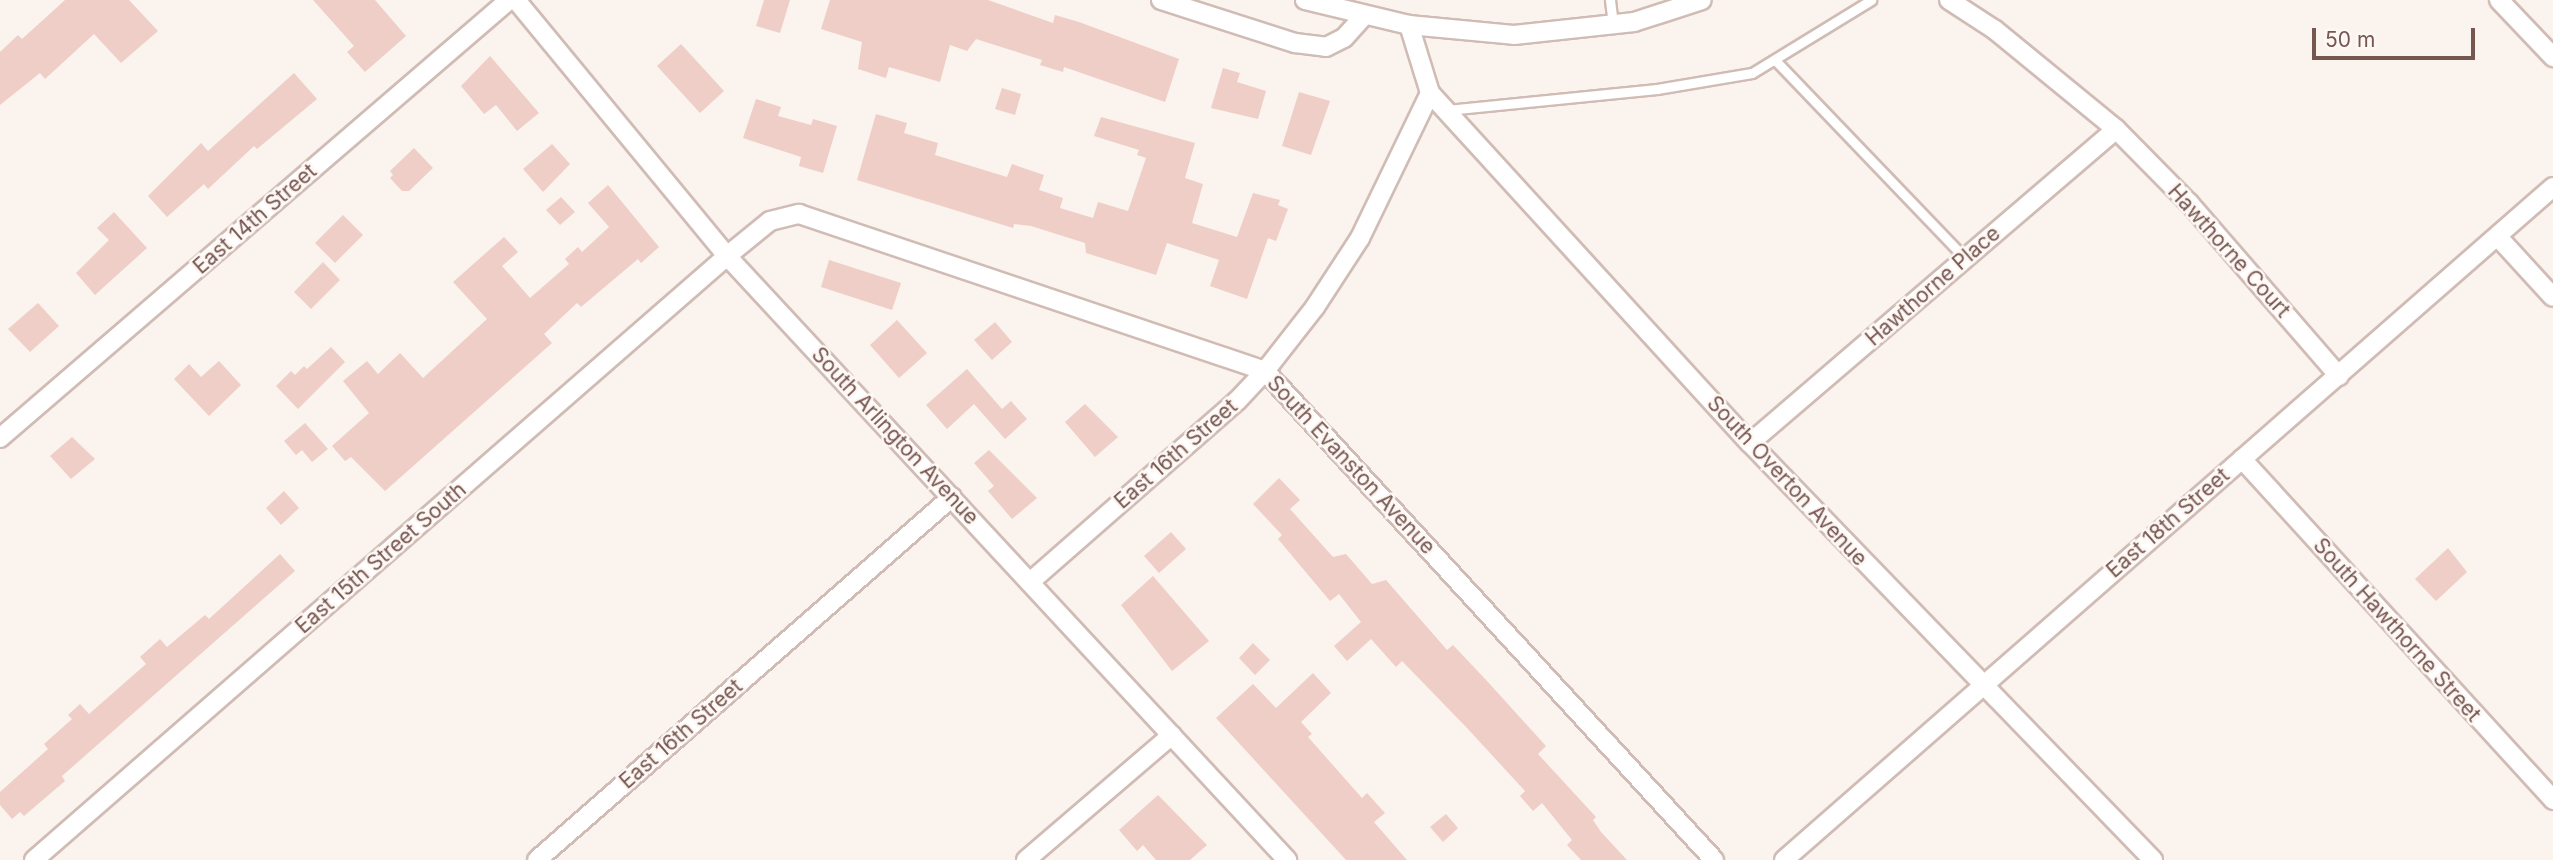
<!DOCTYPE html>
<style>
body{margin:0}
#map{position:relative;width:2553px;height:860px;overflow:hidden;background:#fbf3ed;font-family:Inter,sans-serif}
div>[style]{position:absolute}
.building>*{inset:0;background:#efcec7}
.roads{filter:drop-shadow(2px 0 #d0bcb5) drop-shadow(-2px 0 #d0bcb5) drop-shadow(0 2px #d0bcb5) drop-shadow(0 -2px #d0bcb5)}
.lane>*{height:9px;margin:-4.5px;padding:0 4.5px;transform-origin:4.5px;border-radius:4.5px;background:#fff}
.street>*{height:18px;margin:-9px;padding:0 9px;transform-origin:9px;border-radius:9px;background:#fff}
span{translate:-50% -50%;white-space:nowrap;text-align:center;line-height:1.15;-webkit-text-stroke:5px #fef8f4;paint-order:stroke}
.street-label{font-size:21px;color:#765651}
.scale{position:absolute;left:2312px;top:28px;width:163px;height:32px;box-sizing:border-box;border:4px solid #765651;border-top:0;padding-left:9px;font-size:21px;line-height:24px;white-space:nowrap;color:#765651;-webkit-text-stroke:5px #fef8f4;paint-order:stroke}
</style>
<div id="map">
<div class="building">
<i style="clip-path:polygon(65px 0,129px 0,158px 31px,121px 63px,94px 34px,45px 79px,40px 73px,0 105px,0 52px,18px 35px,22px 39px)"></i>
<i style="clip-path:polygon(313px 0,375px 0,406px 36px,365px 72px,347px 52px,354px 46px)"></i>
<i style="clip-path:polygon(764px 0,790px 0,780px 33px,756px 26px)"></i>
<i style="clip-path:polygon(830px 0,988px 0,1053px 23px,1055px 15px,1079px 22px,1179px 59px,1165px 102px,1064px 67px,1063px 72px,1040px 65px,1042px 60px,976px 39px,967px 51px,950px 45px,940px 82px,889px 67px,886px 78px,858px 69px,862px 42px,821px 29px)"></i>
<i style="clip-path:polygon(681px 44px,724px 91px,700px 113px,657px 66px)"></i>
<i style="clip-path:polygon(490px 56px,539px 113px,517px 131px,496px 105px,484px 114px,461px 86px)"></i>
<i style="clip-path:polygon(1223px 68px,1240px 73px,1237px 82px,1266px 91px,1258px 119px,1211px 108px)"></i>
<i style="clip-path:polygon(294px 73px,317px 99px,257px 149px,254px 146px,208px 189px,204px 184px,167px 217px,148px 196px,201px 143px,208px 151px)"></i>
<i style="clip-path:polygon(1002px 88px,1021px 94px,1015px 115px,995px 109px)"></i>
<i style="clip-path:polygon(1299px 92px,1330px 101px,1311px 155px,1282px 146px)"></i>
<i style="clip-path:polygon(756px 99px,781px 107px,778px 116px,811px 125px,813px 119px,837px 126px,823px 173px,799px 166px,801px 157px,743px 138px)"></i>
<i style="clip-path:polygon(876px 114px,907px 123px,904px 133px,938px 143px,935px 155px,1007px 177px,1012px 164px,1044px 175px,1039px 190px,1063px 198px,1060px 208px,1093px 218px,1098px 202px,1128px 211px,1146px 158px,1137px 155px,1139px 150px,1094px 136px,1101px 117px,1195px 143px,1185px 178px,1203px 184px,1192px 223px,1237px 237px,1253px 193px,1280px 200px,1278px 205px,1288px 209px,1276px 241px,1268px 238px,1247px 299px,1210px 286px,1219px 260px,1167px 243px,1156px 275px,1086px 253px,1085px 243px,1031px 226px,1014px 224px,1013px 228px,857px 180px)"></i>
<i style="clip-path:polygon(552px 144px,570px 164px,543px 192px,523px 169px)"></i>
<i style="clip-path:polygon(414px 148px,433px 168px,409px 191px,402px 191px,390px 178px,393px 175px,390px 171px)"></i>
<i style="clip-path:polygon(608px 185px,659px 247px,641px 263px,638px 259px,581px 307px,577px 303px,544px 334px,552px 343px,385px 491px,351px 457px,345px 461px,332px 446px,369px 413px,343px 381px,367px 361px,378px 374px,400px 353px,423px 378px,487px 319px,453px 282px,504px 237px,518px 252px,502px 266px,530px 298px,569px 264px,565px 259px,578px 247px,582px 252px,609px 227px,588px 203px)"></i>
<i style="clip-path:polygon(561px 197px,575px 212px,560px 225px,546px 210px)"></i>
<i style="clip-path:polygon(114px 212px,147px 248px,95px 295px,76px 273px,109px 240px,97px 228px)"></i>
<i style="clip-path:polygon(343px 215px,363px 235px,335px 263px,315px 243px)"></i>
<i style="clip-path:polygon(829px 260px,901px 283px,892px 310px,821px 287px)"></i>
<i style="clip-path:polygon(323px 262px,340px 280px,311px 309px,294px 292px)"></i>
<i style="clip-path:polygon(38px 303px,59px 326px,30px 352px,8px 329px)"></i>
<i style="clip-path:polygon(897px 320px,927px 353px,899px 378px,870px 345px)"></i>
<i style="clip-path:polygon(995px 322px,1012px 342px,992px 360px,974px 340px)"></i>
<i style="clip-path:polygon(331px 347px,345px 362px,298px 409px,276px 386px,291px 371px,295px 375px,304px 366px,307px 369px)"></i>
<i style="clip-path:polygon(219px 361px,241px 385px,209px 416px,174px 379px,189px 364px,201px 377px)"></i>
<i style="clip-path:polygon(967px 369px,1002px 409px,1011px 401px,1027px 419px,1005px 439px,974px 404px,947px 429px,926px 405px)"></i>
<i style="clip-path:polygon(1085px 404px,1118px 437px,1095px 457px,1065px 422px)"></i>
<i style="clip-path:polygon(305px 423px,328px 449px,312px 462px,302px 450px,296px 455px,284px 441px)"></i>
<i style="clip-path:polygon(72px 437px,95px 459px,71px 479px,50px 456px)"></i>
<i style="clip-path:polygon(989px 450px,1037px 498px,1012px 519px,988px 491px,994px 486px,974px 463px)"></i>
<i style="clip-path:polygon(1279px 478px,1300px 500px,1290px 509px,1333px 557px,1346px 554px,1372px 584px,1386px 580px,1447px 650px,1453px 645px,1487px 681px,1546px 746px,1538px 754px,1596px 817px,1593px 820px,1601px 832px,1627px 860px,1581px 860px,1567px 845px,1572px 840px,1542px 803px,1533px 811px,1520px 796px,1525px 791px,1467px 728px,1402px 661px,1396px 667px,1371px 639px,1347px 661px,1334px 646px,1361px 622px,1339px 594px,1330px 601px,1278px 539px,1282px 535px,1253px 504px)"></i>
<i style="clip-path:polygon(284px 491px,299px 508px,281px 525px,266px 508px)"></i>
<i style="clip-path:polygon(1171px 532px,1186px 549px,1159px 573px,1144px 556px)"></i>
<i style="clip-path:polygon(2448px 548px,2467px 572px,2436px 601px,2415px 579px)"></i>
<i style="clip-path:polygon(280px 554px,295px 571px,62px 776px,65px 781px,24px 816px,20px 812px,12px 819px,0 805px,0 792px,48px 749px,44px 744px,72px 719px,68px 715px,80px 704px,89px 714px,146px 664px,140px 657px,160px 639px,167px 647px,205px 615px,209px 619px)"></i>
<i style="clip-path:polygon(1153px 576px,1209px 641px,1172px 671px,1121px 605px)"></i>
<i style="clip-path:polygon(1253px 643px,1270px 660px,1255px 675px,1239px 658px)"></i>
<i style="clip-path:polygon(1313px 673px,1331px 693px,1301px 722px,1312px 734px,1308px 737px,1362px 798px,1367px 793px,1385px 813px,1374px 822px,1407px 860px,1346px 860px,1216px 718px,1253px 684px,1276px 708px)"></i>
<i style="clip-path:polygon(1158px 795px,1207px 845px,1190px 860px,1156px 860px,1143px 845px,1137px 851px,1119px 830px)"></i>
<i style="clip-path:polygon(1446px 814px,1458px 828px,1443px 842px,1430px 827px)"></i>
</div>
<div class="roads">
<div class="lane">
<i style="left:1610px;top:0;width:26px;rotate:83deg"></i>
<i style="left:1775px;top:60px;width:274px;rotate:46.2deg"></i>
<i style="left:1447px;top:110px;width:211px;rotate:-5.7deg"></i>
<i style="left:1657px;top:89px;width:96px;rotate:-9.6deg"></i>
<i style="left:1752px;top:73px;width:140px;rotate:-31.5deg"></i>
</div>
<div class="street">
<i style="left:516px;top:0;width:332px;rotate:50.5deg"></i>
<i style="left:727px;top:256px;width:824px;rotate:47.16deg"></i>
<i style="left:1161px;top:0;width:141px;rotate:17.8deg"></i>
<i style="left:1295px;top:43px;width:31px;rotate:7deg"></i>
<i style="left:1326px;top:47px;width:20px;rotate:-27deg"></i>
<i style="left:1344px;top:38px;width:31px;rotate:-48deg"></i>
<i style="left:1305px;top:0;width:107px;rotate:13.5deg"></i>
<i style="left:1409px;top:25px;width:105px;rotate:5.4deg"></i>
<i style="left:1514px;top:35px;width:121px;rotate:-6.2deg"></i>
<i style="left:1634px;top:22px;width:71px;rotate:-17.9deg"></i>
<i style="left:1949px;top:0;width:55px;rotate:33.1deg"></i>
<i style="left:1995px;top:30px;width:156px;rotate:39.3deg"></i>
<i style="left:2116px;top:129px;width:104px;rotate:45.4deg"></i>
<i style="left:2189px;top:203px;width:229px;rotate:49.1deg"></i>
<i style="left:2499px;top:0;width:79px;rotate:46.5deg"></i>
<i style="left:1409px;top:25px;width:71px;rotate:72.8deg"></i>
<i style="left:1430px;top:93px;width:474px;rotate:47.6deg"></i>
<i style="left:1750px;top:443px;width:580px;rotate:45.98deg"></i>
<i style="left:2498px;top:237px;width:81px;rotate:47.5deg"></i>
<i style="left:0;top:438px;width:672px;rotate:-40.71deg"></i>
<i style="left:1750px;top:443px;width:482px;rotate:-40.6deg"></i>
<i style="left:2242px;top:459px;width:462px;rotate:47.6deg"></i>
<i style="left:1030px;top:582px;width:275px;rotate:-41.2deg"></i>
<i style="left:1237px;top:401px;width:41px;rotate:-47deg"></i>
<i style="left:1265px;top:371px;width:81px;rotate:-52deg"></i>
<i style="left:1315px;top:307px;width:82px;rotate:-56.9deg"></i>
<i style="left:1360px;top:238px;width:161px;rotate:-64.2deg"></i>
<i style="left:34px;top:860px;width:919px;rotate:-41.07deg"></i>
<i style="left:727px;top:256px;width:55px;rotate:-39.1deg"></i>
<i style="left:770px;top:221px;width:30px;rotate:-14deg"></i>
<i style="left:799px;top:214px;width:492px;rotate:18.6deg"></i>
<i style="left:1265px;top:371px;width:664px;rotate:47.44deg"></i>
<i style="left:537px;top:860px;width:551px;rotate:-41.18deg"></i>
<i style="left:1026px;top:860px;width:192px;rotate:-40.6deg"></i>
<i style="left:1784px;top:860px;width:1022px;rotate:-41.19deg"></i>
</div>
</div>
<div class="street-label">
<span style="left:255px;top:219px;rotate:-41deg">East 14th Street</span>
<span style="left:2229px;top:251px;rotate:48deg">Hawthorne Court</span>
<span style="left:1933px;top:286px;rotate:-41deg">Hawthorne Place</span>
<span style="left:895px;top:436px;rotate:47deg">South Arlington Avenue</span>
<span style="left:1176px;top:454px;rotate:-41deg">East 16th Street</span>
<span style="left:1351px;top:465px;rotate:47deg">South Evanston Avenue</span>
<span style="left:1787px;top:481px;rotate:47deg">South Overton Avenue</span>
<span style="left:2168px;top:523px;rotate:-41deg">East 18th Street</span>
<span style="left:381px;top:558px;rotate:-41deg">East 15th Street South</span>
<span style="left:2397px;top:630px;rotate:48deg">South Hawthorne Street</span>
<span style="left:681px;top:734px;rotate:-41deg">East 16th Street</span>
</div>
<div class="scale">50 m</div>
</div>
